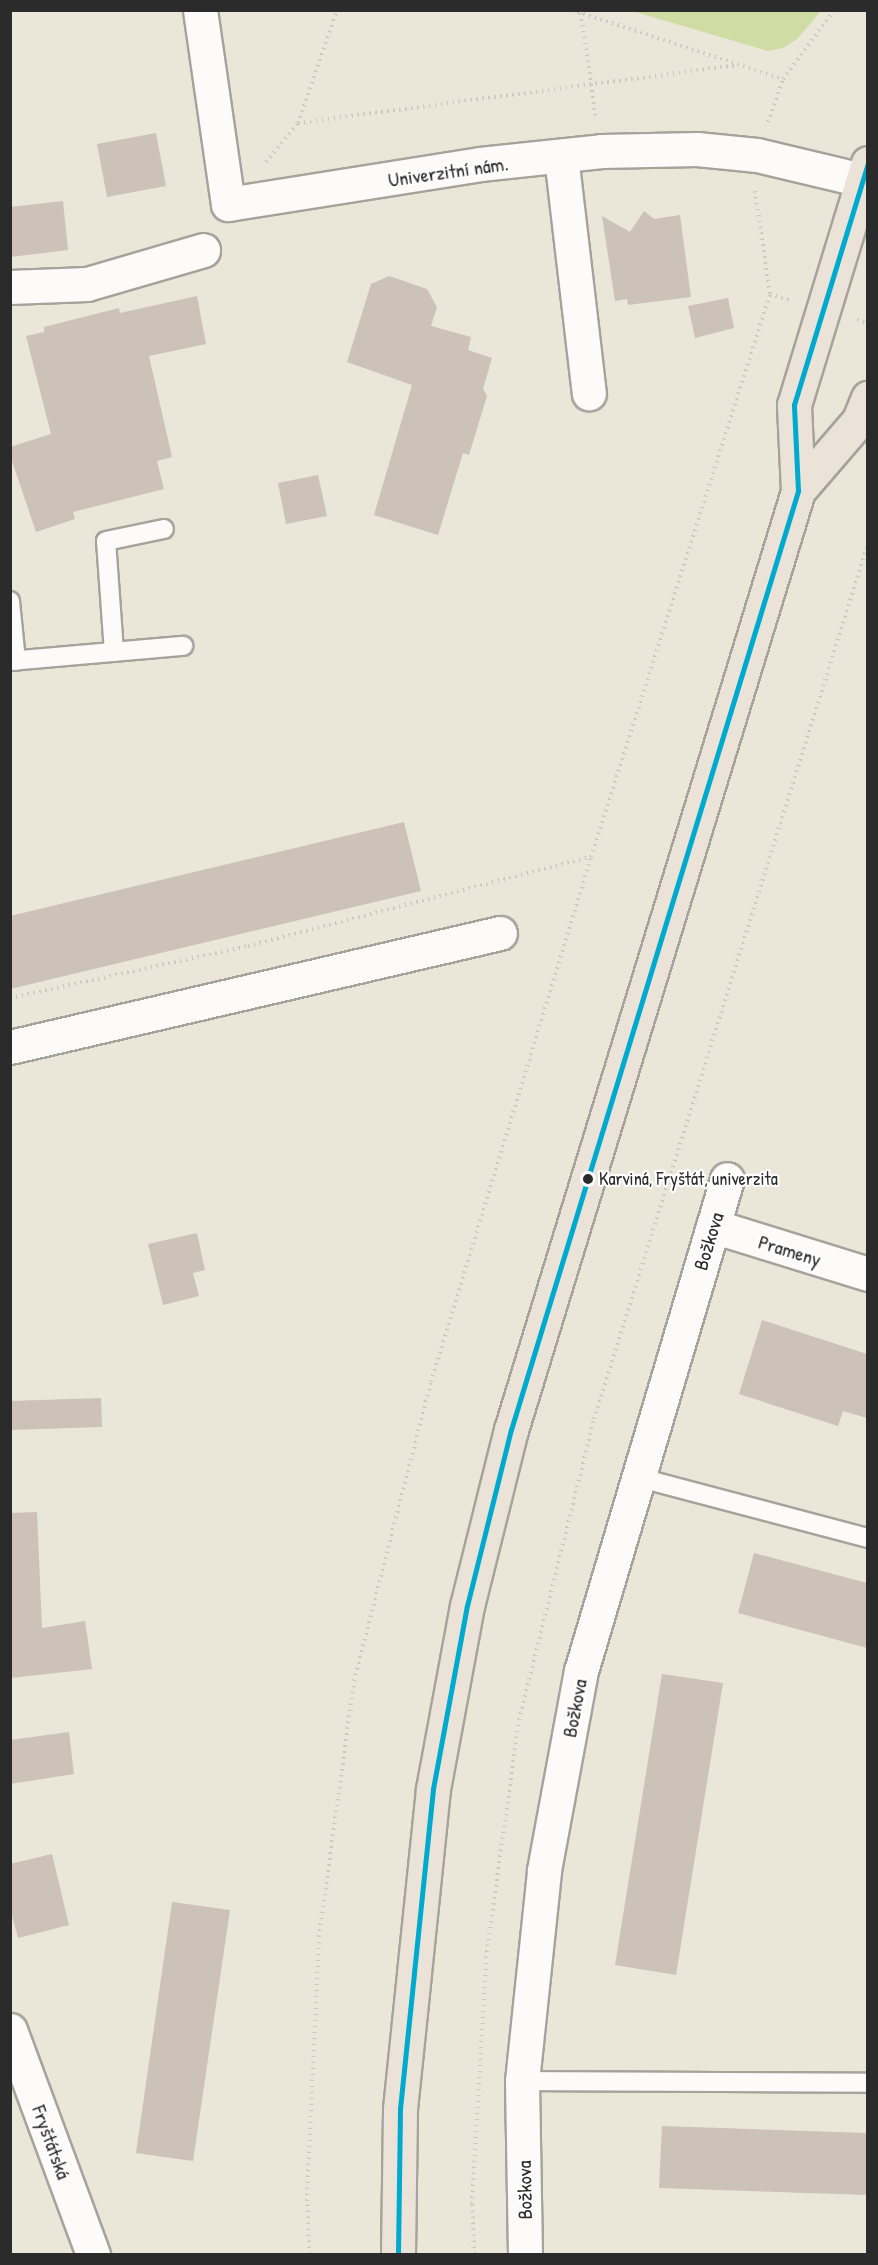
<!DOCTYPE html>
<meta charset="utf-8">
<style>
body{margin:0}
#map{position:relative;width:878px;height:2265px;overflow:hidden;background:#eae6d8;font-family:"Patrick Hand",sans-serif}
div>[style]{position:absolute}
.green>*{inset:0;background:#cfdca3}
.building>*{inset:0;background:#cdc2b7}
.path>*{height:4px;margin-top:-2px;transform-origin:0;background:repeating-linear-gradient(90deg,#cac9c6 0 1.5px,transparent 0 6px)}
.roads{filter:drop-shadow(2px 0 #a5a39b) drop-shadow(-2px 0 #a5a39b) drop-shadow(0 2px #a5a39b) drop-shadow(0 -2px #a5a39b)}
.service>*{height:18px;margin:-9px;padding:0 9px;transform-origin:9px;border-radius:9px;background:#fcfbf9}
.minor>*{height:33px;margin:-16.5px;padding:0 16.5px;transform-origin:16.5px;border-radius:16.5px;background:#fcfbf9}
.primary>*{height:33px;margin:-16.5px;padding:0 16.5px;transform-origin:16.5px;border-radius:16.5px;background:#ebe3d8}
.bus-1>*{height:4.5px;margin:-2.25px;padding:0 2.25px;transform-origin:2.25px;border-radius:2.25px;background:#00a9ce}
.dots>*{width:16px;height:16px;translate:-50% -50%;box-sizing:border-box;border:3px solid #fff;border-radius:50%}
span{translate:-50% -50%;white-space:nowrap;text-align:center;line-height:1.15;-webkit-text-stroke:4.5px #fff;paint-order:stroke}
.bus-label{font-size:18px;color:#2b2b2b}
.left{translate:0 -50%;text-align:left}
.street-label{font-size:20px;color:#2b2b2b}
.frame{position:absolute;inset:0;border:12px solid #2b2b2b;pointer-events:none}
</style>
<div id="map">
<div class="green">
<i style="clip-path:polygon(632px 11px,821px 10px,821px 11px,797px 39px,783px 48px,768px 51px)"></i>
</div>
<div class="building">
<i style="clip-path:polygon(156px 133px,166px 186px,107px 197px,97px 144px)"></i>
<i style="clip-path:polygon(63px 201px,68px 250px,10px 257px,10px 207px)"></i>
<i style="clip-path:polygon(644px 211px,654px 219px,680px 215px,691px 297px,628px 305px,627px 299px,615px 301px,602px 216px,630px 232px)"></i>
<i style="clip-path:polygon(389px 276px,427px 289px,437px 307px,431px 326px,471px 337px,468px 350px,492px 358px,483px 389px,487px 396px,469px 455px,463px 453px,438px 535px,374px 515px,412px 385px,347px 362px,371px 284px)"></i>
<i style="clip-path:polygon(197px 296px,206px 344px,149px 356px,172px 457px,157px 461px,164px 489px,73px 512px,75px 519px,36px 532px,10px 455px,10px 447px,51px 434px,26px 336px,44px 332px,44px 327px,119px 308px,120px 313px)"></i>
<i style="clip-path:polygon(728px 298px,734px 328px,695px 338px,688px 306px)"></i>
<i style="clip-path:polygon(318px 475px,327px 516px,286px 524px,278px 483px)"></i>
<i style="clip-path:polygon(404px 822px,421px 891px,10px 989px,10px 916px)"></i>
<i style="clip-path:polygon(197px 1233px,205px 1270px,193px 1273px,199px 1296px,163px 1305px,148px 1244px)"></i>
<i style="clip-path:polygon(762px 1320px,867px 1354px,867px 1418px,843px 1411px,838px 1426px,739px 1394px)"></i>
<i style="clip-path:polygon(101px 1398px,102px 1427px,10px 1430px,10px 1401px)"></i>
<i style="clip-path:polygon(37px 1512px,42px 1628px,85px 1621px,92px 1669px,10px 1678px,10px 1513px)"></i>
<i style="clip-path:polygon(754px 1553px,867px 1583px,867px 1648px,738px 1613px)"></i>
<i style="clip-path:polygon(662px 1674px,723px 1683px,676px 1975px,615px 1965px)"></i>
<i style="clip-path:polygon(69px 1732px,74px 1774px,10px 1784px,10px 1740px)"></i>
<i style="clip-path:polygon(52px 1854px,69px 1925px,18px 1938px,10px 1908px,10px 1864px)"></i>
<i style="clip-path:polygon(172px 1902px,230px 1910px,193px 2161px,136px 2153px)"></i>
<i style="clip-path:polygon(662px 2126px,867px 2133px,867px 2195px,659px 2188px)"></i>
</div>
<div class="path">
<i style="left:572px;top:10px;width:222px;rotate:18.1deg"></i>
<i style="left:581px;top:13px;width:106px;rotate:81.9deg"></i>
<i style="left:768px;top:122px;width:46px;rotate:-70.8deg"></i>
<i style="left:783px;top:79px;width:86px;rotate:-53.5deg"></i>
<i style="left:298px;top:123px;width:444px;rotate:-7.5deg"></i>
<i style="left:266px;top:162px;width:50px;rotate:-50.6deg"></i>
<i style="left:298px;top:123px;width:120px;rotate:-71deg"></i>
<i style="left:755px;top:191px;width:104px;rotate:81.7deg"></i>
<i style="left:770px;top:294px;width:20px;rotate:18deg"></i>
<i style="left:857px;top:320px;width:11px;rotate:15deg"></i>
<i style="left:10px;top:998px;width:244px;rotate:-12.3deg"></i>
<i style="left:248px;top:946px;width:353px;rotate:-14.6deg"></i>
<i style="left:309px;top:2254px;width:53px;rotate:-92.2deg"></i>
<i style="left:307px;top:2201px;width:264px;rotate:-87.4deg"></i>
<i style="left:319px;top:1937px;width:258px;rotate:-82.2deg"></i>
<i style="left:354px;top:1681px;width:309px;rotate:-75.6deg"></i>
<i style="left:431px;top:1382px;width:549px;rotate:-73.05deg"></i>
<i style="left:591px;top:857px;width:591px;rotate:-72.36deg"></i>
<i style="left:474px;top:2254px;width:50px;rotate:-92.3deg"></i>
<i style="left:472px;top:2204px;width:246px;rotate:-86.7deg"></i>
<i style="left:486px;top:1958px;width:240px;rotate:-82.1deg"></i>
<i style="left:519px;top:1720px;width:310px;rotate:-76deg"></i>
<i style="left:594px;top:1419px;width:918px;rotate:-72.63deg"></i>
</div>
<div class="roads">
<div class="service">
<i style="left:10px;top:601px;width:60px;rotate:84.3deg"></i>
<i style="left:114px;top:652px;width:111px;rotate:-94.1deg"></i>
<i style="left:106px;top:541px;width:59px;rotate:-11.7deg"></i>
<i style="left:10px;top:661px;width:174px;rotate:-5deg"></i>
<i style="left:637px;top:1477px;width:239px;rotate:14.8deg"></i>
<i style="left:522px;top:2081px;width:346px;rotate:0.3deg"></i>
</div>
<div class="minor">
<i style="left:200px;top:10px;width:196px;rotate:81.8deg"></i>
<i style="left:228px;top:204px;width:255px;rotate:-9deg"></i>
<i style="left:480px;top:164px;width:122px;rotate:-6.1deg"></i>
<i style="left:601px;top:151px;width:96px;rotate:-1.2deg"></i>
<i style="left:697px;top:149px;width:60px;rotate:5.7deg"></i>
<i style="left:757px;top:155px;width:108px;rotate:13.4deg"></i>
<i style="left:561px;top:156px;width:239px;rotate:83.3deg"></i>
<i style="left:10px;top:287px;width:77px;rotate:-2.2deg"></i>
<i style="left:87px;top:284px;width:121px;rotate:-16.3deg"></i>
<i style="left:10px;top:1047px;width:503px;rotate:-13.1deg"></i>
<i style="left:713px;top:1226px;width:162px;rotate:17.2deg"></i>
<i style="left:10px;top:2030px;width:239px;rotate:69.7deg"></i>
<i style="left:525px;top:2254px;width:173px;rotate:-91deg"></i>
<i style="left:522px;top:2081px;width:212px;rotate:-84deg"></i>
<i style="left:544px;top:1870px;width:202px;rotate:-79.5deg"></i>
<i style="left:581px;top:1671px;width:513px;rotate:-73.47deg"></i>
</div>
<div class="primary">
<i style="left:798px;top:491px;width:94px;rotate:-49.3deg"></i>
<i style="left:859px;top:420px;width:24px;rotate:-68deg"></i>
<i style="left:398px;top:2254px;width:145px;rotate:-89.2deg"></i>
<i style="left:400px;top:2109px;width:137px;rotate:-84.1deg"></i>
<i style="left:414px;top:1973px;width:185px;rotate:-84.1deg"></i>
<i style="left:433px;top:1789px;width:186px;rotate:-79.5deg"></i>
<i style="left:467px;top:1606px;width:181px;rotate:-76deg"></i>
<i style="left:511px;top:1430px;width:982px;rotate:-73deg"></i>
<i style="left:798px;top:491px;width:86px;rotate:-92.7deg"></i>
<i style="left:794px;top:405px;width:253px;rotate:-73deg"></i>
</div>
</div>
<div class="bus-1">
<i style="left:398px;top:2254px;width:145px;rotate:-89.2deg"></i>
<i style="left:400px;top:2109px;width:137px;rotate:-84.1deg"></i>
<i style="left:414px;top:1973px;width:185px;rotate:-84.1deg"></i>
<i style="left:433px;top:1789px;width:186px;rotate:-79.5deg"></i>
<i style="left:467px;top:1606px;width:181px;rotate:-76deg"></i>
<i style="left:511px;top:1430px;width:982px;rotate:-73deg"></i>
<i style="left:798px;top:491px;width:86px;rotate:-92.7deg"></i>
<i style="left:794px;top:405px;width:253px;rotate:-73deg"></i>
</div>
<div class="dots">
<i style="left:588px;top:1179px;background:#2b2b2b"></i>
</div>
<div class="bus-label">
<span class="left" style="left:599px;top:1179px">Karviná, Fryštát, univerzita</span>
</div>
<div class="street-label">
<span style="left:448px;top:171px;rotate:-8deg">Univerzitní nám.</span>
<span style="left:708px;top:1241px;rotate:-73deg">Božkova</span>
<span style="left:790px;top:1250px;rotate:17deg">Prameny</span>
<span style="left:574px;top:1708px;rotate:-79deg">Božkova</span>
<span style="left:52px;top:2142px;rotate:70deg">Fryštátská</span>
<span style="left:524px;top:2190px;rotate:-91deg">Božkova</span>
</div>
<div class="frame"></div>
</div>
